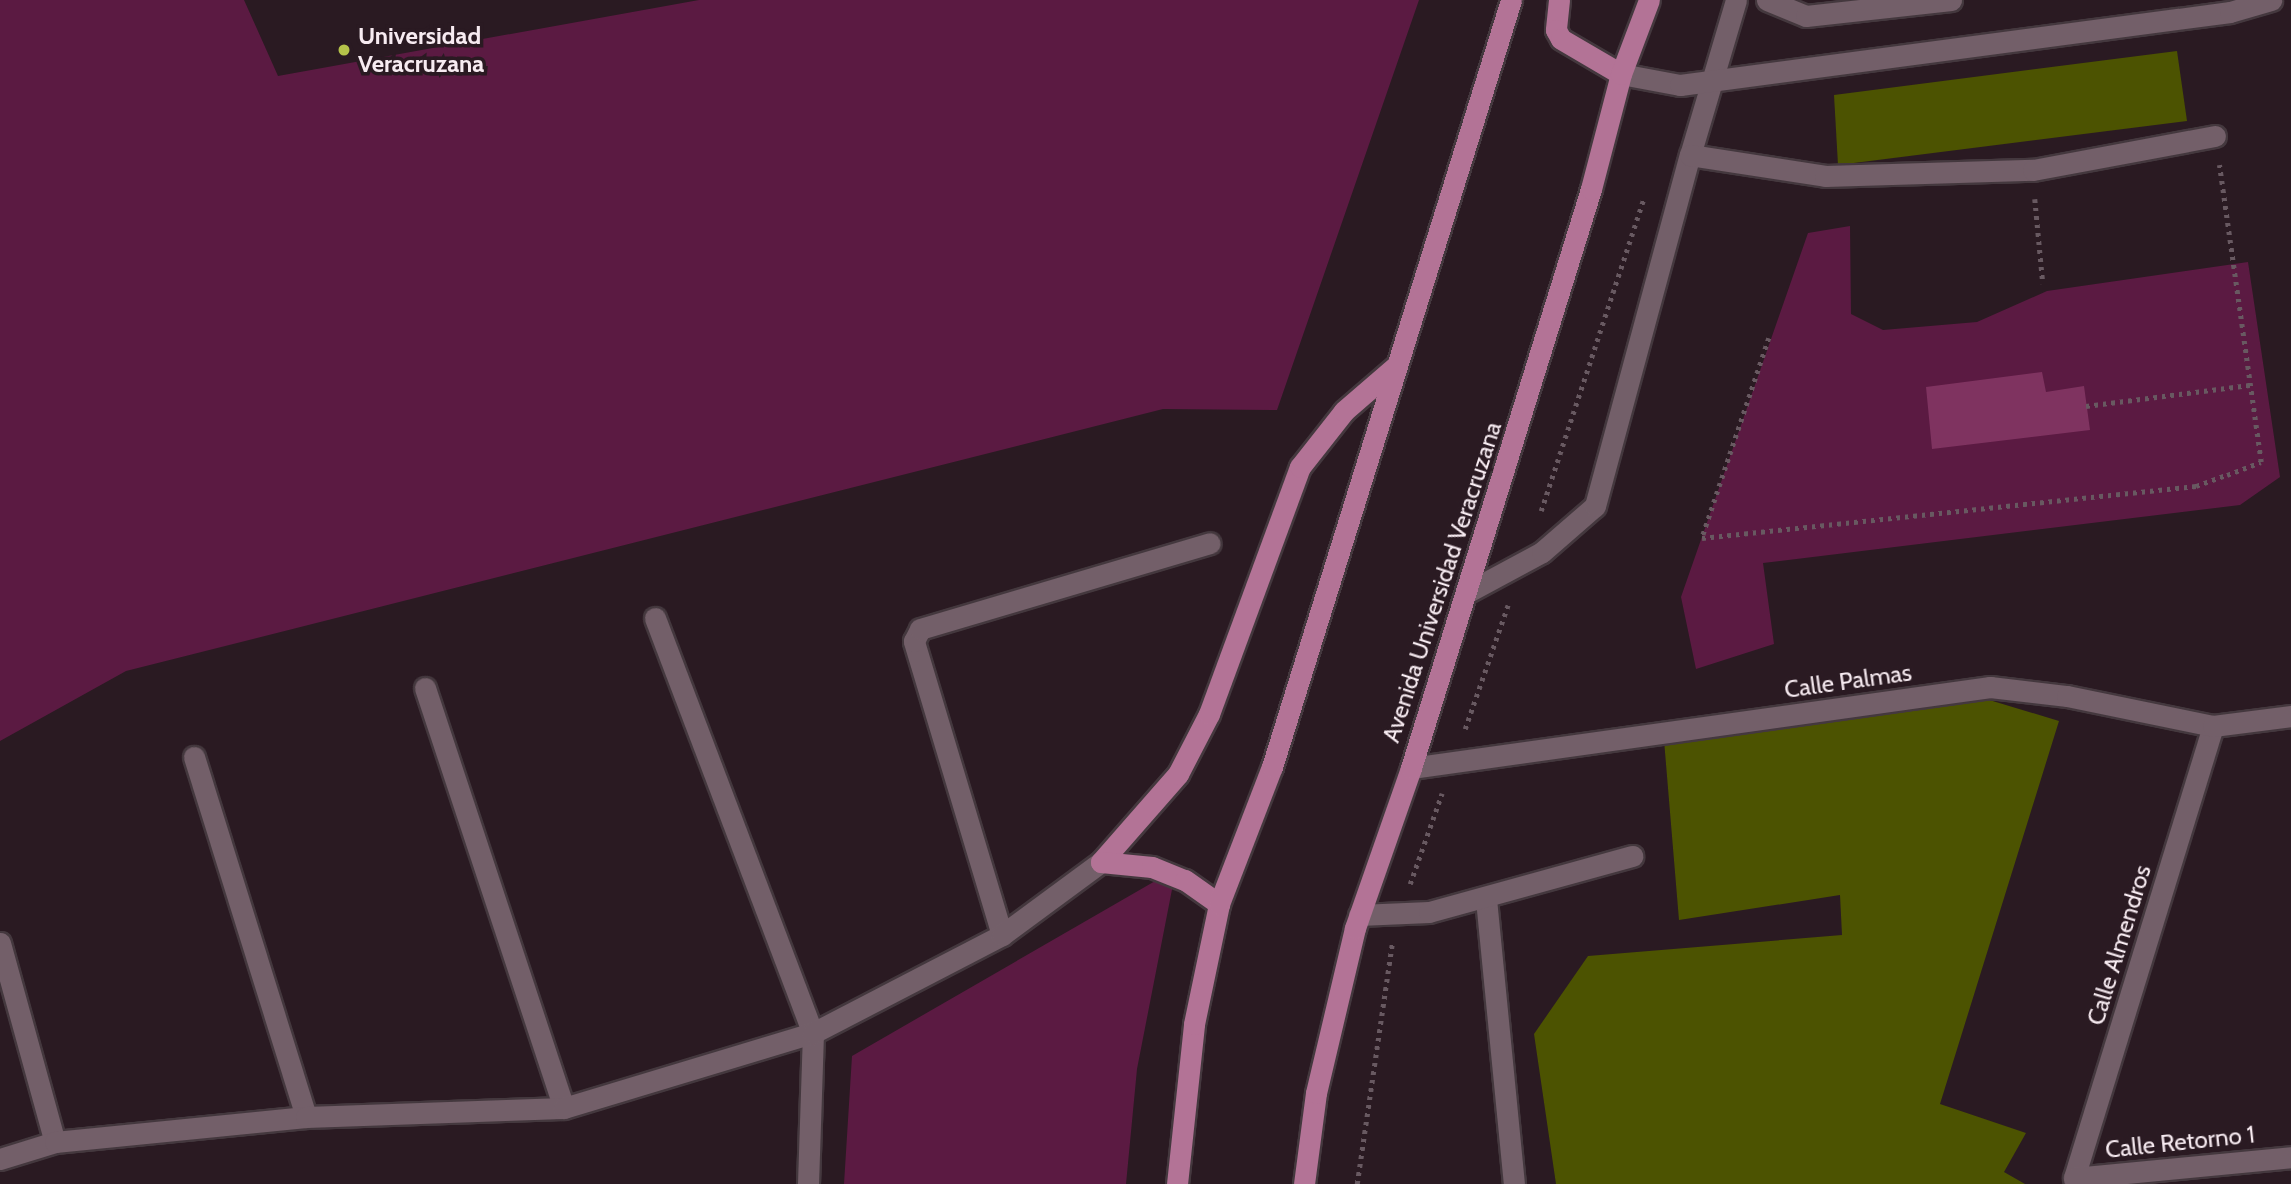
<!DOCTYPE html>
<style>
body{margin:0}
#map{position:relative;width:2291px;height:1184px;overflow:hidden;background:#2a1a22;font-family:Cabin,sans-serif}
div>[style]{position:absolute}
.green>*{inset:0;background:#5b1a42}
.water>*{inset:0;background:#7f3360}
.building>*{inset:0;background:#4c5301}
.path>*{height:4.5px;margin-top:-2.25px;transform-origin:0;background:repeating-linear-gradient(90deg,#685961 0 3.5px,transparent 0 8.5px)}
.roads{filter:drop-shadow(2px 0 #44383e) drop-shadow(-2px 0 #44383e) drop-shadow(0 2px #44383e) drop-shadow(0 -2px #44383e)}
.lane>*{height:21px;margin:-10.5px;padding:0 10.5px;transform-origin:10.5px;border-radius:10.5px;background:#735f69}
.street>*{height:21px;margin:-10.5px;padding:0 10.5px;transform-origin:10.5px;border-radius:10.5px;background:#735f69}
.primary>*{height:21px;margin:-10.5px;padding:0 10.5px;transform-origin:10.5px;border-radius:10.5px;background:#b37396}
.dots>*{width:19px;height:19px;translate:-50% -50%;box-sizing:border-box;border:4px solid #2a1a22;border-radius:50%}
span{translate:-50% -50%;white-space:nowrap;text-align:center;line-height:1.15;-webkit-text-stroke:7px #2a1a22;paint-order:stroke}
.poi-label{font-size:24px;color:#f7ebf1;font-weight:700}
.left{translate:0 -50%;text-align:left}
.street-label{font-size:24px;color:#f7ebf1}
</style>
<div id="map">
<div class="green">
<i style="clip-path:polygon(0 0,244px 0,278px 76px,699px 0,1419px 0,1277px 410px,1163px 409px,126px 671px,0 741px)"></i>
<i style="clip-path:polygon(1850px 226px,1851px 314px,1883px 330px,1977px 322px,2047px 291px,2248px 262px,2280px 477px,2240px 505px,1763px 563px,1774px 644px,1696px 669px,1681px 597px,1808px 233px)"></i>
<i style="clip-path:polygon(1176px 869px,1137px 1069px,1126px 1184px,844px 1184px,852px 1056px)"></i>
</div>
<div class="water">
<i style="clip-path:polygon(2042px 372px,2046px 392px,2084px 386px,2090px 430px,1932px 449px,1926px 387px)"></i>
</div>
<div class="building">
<i style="clip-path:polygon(2177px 51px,2187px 121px,1838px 165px,1834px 95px)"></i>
<i style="clip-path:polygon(1986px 699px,2059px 721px,1940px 1104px,2026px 1133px,2004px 1172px,2025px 1184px,1556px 1184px,1534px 1034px,1588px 956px,1842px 935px,1840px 895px,1679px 920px,1664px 740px)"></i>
</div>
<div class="path">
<i style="left:2035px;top:199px;width:85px;rotate:84.6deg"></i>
<i style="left:1769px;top:338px;width:211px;rotate:108.5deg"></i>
<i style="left:1702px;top:538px;width:497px;rotate:-6deg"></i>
<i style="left:2196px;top:486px;width:33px;rotate:-20deg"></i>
<i style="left:2227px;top:475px;width:36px;rotate:-21deg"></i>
<i style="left:2261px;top:462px;width:300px;rotate:-98deg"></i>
<i style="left:2086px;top:406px;width:165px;rotate:-7.3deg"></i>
<i style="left:1541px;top:511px;width:330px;rotate:-71.8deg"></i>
<i style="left:1465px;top:729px;width:131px;rotate:-70.9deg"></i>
<i style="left:1410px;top:884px;width:96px;rotate:-70.6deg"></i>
<i style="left:1357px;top:1184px;width:244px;rotate:-81.7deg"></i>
</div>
<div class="roads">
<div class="lane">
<i style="left:1466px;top:593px;width:86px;rotate:-28.3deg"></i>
<i style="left:1542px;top:552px;width:70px;rotate:-41deg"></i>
<i style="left:1595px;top:506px;width:364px;rotate:-74.9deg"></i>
<i style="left:1486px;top:899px;width:286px;rotate:84.4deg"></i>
<i style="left:1359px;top:915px;width:70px;rotate:-2.5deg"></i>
<i style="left:1429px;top:912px;width:211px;rotate:-15.4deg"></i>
</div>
<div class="street">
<i style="left:1736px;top:0;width:162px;rotate:106.5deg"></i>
<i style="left:1690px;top:155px;width:137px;rotate:8.8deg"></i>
<i style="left:1825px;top:176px;width:208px;rotate:-1.7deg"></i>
<i style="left:2033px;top:170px;width:185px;rotate:-10.6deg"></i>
<i style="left:1767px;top:0;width:42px;rotate:22.3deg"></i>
<i style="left:1806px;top:16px;width:146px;rotate:-6.3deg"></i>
<i style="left:1621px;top:74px;width:60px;rotate:10.6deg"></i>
<i style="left:1680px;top:85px;width:555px;rotate:-7.56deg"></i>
<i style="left:2230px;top:12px;width:43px;rotate:-16.3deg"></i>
<i style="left:655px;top:618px;width:444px;rotate:69.2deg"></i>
<i style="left:813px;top:1033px;width:151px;rotate:91.9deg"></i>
<i style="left:425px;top:688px;width:442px;rotate:71.7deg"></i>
<i style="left:2213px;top:726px;width:473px;rotate:107.1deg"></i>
<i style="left:2074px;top:1178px;width:218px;rotate:-5.5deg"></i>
<i style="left:194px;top:757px;width:377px;rotate:72.7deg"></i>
<i style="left:1411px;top:768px;width:585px;rotate:-7.96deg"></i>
<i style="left:1990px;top:687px;width:78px;rotate:6.7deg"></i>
<i style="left:2067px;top:696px;width:149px;rotate:11.6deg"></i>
<i style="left:2213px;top:726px;width:79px;rotate:-7.3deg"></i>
<i style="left:1002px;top:935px;width:307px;rotate:-106.7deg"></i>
<i style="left:914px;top:641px;width:13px;rotate:-63deg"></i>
<i style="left:920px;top:629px;width:302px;rotate:-16.5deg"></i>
<i style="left:0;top:943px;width:206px;rotate:74.6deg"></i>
<i style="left:0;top:1159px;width:58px;rotate:-17.2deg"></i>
<i style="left:55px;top:1142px;width:252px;rotate:-5.7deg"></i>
<i style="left:306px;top:1117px;width:258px;rotate:-2deg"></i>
<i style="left:564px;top:1108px;width:260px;rotate:-16.8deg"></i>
<i style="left:813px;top:1033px;width:213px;rotate:-27.4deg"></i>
<i style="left:1002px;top:935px;width:123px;rotate:-36.4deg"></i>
</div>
<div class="primary">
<i style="left:1559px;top:0;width:30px;rotate:96deg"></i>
<i style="left:1556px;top:30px;width:10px;rotate:61deg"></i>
<i style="left:1561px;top:39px;width:69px;rotate:30.3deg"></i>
<i style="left:1101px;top:862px;width:117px;rotate:-48.8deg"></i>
<i style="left:1178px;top:774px;width:68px;rotate:-62.7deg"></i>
<i style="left:1209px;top:714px;width:263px;rotate:-69.8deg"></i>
<i style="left:1300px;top:467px;width:71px;rotate:-51.8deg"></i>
<i style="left:1344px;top:411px;width:69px;rotate:-40.9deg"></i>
<i style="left:1101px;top:862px;width:51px;rotate:5.6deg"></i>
<i style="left:1152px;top:867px;width:35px;rotate:22deg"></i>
<i style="left:1185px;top:880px;width:42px;rotate:35.2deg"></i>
<i style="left:1177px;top:1184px;width:161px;rotate:-83.9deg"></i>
<i style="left:1194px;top:1024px;width:123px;rotate:-78.2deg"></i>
<i style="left:1219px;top:904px;width:147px;rotate:-68.9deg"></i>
<i style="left:1272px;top:767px;width:803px;rotate:-72.69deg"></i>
<i style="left:1304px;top:1184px;width:92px;rotate:-82.5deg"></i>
<i style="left:1316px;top:1093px;width:170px;rotate:-76.7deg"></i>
<i style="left:1355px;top:928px;width:170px;rotate:-70.7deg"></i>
<i style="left:1411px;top:768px;width:606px;rotate:-72.73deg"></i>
<i style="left:1591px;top:189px;width:119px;rotate:-75.4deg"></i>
<i style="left:1621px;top:74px;width:79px;rotate:-69.3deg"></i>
</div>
</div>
<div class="dots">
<i style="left:344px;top:50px;background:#b5c24a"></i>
</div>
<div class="poi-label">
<span class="left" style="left:358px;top:50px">Universidad<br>Veracruzana</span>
</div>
<div class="street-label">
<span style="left:1442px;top:582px;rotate:-72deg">Avenida Universidad Veracruzana</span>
<span style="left:1848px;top:681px;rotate:-8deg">Calle Palmas</span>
<span style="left:2119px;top:945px;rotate:-73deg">Calle Almendros</span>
<span style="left:2180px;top:1142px;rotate:-6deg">Calle Retorno 1</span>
</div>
</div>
